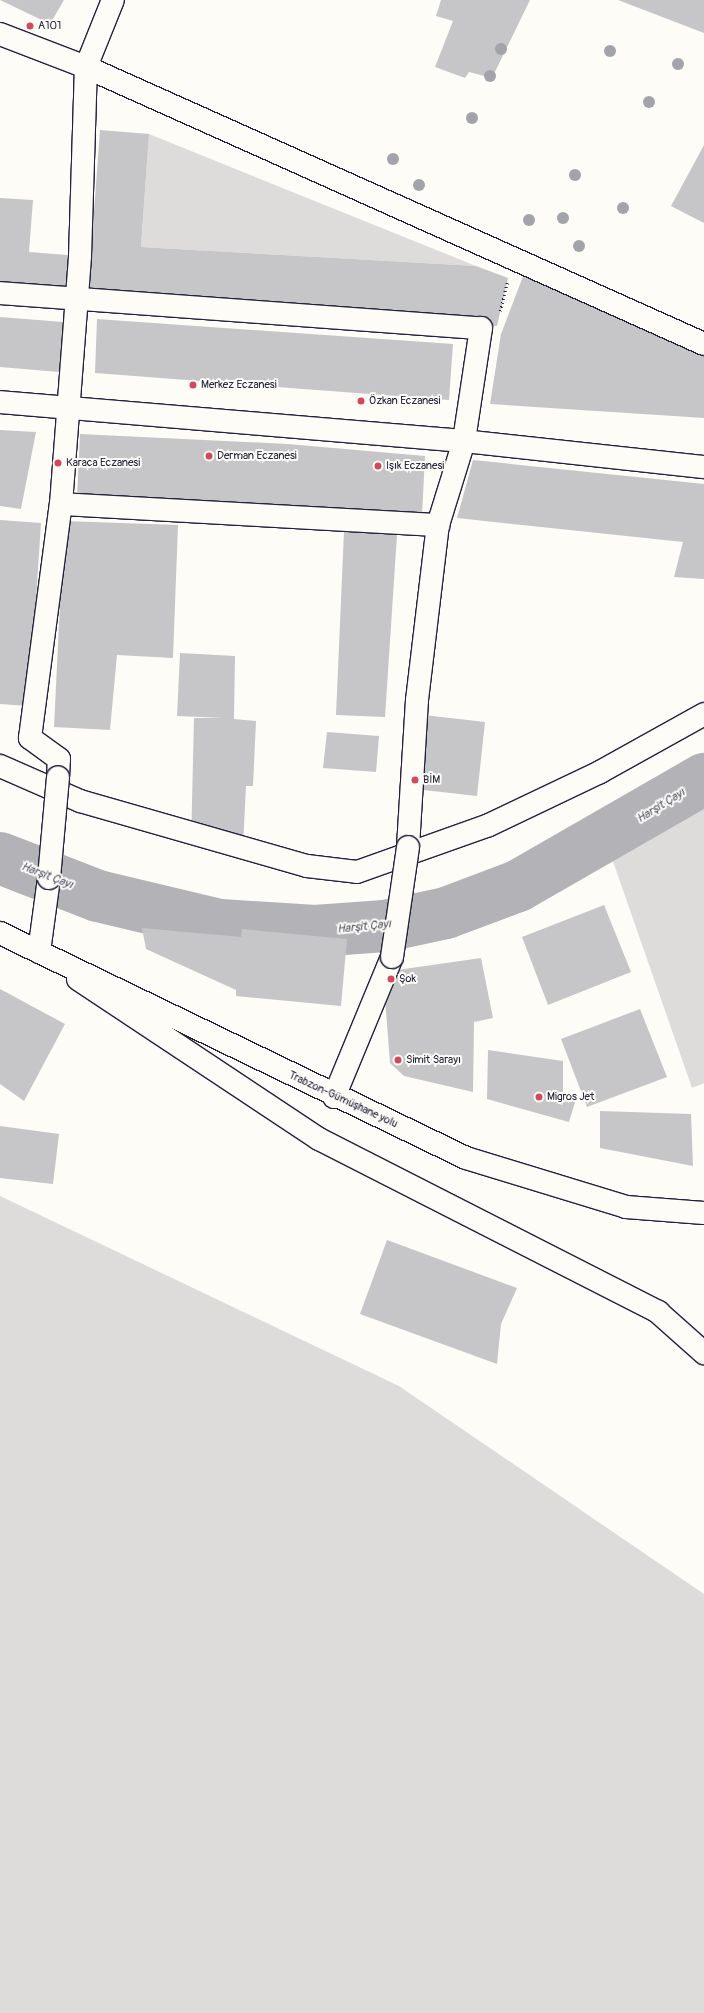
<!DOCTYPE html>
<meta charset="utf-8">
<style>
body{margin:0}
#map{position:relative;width:704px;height:2013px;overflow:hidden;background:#fdfcf7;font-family:Pangolin,sans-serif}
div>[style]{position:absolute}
.green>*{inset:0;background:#dddcdb}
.river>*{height:52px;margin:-26px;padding:0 26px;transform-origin:26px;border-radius:26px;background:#b2b2b7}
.building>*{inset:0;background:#c6c6c8}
.path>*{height:2.5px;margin-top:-1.25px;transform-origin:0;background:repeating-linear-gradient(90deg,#22223b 0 1px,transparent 0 4px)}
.roads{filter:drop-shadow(1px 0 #22223b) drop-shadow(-1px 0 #22223b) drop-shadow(0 1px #22223b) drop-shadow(0 -1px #22223b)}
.pedestrian>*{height:22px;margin:-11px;padding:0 11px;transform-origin:11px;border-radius:11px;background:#fdfcf7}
.minor>*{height:22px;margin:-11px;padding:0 11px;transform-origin:11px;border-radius:11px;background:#fdfcf7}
.tertiary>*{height:22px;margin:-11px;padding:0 11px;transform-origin:11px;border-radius:11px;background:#fdfcf7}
.secondary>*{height:22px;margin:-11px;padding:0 11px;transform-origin:11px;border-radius:11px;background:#fdfcf7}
.primary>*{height:22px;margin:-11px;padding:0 11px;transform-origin:11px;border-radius:11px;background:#fdfcf7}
.bridges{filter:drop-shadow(1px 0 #22223b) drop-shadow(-1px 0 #22223b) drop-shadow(0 1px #22223b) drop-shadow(0 -1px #22223b)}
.tertiary-bridge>*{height:22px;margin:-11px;padding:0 11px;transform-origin:11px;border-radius:11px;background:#fdfcf7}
.secondary-bridge>*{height:22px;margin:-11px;padding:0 11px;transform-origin:11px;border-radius:11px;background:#fdfcf7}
.trees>*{width:12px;height:12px;margin:-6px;border-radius:50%;background:#a3a3aa}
.dots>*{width:11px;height:11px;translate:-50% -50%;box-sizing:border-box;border:2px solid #fdfcf7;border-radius:50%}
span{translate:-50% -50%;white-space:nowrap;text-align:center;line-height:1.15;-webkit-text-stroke:4px #fdfcf7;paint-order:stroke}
.poi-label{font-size:11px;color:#22223b}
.left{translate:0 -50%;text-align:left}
.street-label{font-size:11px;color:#22223b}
.water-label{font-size:12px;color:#545466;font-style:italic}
</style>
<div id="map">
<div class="green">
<i style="clip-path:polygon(149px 134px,476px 266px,141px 247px)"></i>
<i style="clip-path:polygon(704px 800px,704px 1083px,692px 1088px,609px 850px)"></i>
<i style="clip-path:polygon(0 1196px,399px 1386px,704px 1594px,704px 2013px,0 2013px)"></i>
</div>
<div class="river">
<i style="left:0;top:858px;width:105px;rotate:21.2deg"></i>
<i style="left:98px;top:896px;width:125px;rotate:13.4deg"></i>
<i style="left:220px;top:925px;width:95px;rotate:3.6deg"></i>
<i style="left:315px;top:931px;width:70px;rotate:-4.1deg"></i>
<i style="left:385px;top:926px;width:62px;rotate:-12deg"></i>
<i style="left:446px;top:913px;width:77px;rotate:-20.6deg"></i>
<i style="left:518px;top:886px;width:215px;rotate:-29.9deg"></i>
</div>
<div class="building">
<i style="clip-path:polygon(0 0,64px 0,50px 24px)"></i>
<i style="clip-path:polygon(441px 0,530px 0,492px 78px,469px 72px,465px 78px,435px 67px,453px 21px,436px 16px)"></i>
<i style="clip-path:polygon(618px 0,704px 0,704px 33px)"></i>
<i style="clip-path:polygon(100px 130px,149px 134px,141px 247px,476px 266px,508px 278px,497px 326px,88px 293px)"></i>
<i style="clip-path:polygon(704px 145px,704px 223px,671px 206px)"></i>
<i style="clip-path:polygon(0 198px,33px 200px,29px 252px,80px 256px,77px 299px,0 293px)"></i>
<i style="clip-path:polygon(525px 271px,704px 344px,704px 418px,490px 404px,501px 334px)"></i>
<i style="clip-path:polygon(0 317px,63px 322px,59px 372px,0 367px)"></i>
<i style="clip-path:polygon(97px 319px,453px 344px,449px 400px,95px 373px)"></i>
<i style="clip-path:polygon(0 430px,36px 432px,21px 509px,0 506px)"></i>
<i style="clip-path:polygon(80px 434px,288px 444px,425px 456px,422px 516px,221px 501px,77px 497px)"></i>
<i style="clip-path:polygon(473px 460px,704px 484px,704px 579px,674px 577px,683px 542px,457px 518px)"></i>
<i style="clip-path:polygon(0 520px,41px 523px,29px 706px,0 704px)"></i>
<i style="clip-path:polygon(64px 521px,178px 525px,173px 658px,117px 655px,110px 730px,54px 727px)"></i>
<i style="clip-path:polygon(344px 531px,397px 535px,385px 717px,336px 715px)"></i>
<i style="clip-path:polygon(180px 653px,235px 656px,234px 719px,256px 721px,253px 786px,246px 786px,243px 847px,191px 845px,194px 718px,224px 718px,177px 716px)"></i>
<i style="clip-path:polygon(415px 714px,485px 722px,477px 796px,406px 788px)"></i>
<i style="clip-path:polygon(327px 732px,379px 736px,376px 772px,323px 768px)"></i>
<i style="clip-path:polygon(604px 905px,631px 972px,548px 1005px,522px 937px)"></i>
<i style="clip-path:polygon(142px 928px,241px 937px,242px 929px,347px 939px,341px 1006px,236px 996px,236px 990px,146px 949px)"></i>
<i style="clip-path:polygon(481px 958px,493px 1018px,474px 1022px,473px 1092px,404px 1076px,390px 1063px,383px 972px)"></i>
<i style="clip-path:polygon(0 989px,65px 1024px,24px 1101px,0 1084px)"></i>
<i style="clip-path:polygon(640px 1009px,667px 1077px,587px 1107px,561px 1039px)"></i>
<i style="clip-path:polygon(488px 1050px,563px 1061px,563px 1097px,576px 1099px,569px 1122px,487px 1099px)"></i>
<i style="clip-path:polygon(600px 1111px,691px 1114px,693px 1166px,600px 1148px)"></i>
<i style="clip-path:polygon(0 1126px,59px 1134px,53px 1184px,0 1178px)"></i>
<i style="clip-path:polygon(387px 1240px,517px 1288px,501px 1324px,497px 1364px,360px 1314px)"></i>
</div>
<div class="path">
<i style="left:500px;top:311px;width:29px;rotate:-76deg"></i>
</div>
<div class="roads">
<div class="pedestrian">
<i style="left:0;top:766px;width:87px;rotate:23.6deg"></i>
<i style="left:80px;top:801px;width:236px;rotate:16deg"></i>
<i style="left:307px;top:866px;width:50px;rotate:6.8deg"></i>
<i style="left:357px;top:872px;width:140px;rotate:-19.6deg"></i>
<i style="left:489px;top:825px;width:123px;rotate:-25.5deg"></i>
<i style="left:600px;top:772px;width:119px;rotate:-29.1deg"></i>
</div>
<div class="minor">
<i style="left:0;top:293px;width:482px;rotate:4.2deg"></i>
<i style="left:481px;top:328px;width:114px;rotate:98.6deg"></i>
<i style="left:61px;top:504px;width:378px;rotate:3.2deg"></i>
<i style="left:78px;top:979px;width:289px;rotate:33.6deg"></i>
<i style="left:319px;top:1139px;width:381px;rotate:27deg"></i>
<i style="left:658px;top:1312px;width:62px;rotate:41.7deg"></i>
</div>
<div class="tertiary">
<i style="left:58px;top:777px;width:18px;rotate:-87deg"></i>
<i style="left:59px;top:759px;width:36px;rotate:-144deg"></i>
<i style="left:30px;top:738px;width:236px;rotate:-82.5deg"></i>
<i style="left:61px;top:504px;width:249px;rotate:-85.6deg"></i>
<i style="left:80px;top:256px;width:189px;rotate:-88.2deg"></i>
<i style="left:86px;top:67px;width:72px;rotate:-68.1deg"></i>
<i style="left:39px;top:952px;width:75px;rotate:-82.3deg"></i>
</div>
<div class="secondary">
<i style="left:0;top:34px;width:92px;rotate:21deg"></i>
<i style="left:86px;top:67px;width:677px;rotate:24.14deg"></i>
<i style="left:0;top:402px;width:466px;rotate:4.8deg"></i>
<i style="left:464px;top:441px;width:241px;rotate:6.2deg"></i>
<i style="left:408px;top:847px;width:147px;rotate:-86.5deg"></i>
<i style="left:417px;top:700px;width:176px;rotate:-83.2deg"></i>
<i style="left:438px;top:525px;width:88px;rotate:-72.8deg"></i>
<i style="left:334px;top:1097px;width:152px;rotate:-67.5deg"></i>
</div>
<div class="primary">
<i style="left:0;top:933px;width:517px;rotate:25.77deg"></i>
<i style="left:466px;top:1158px;width:167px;rotate:17deg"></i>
<i style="left:626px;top:1207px;width:78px;rotate:4.4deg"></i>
</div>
</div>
<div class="bridges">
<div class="tertiary-bridge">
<i style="left:49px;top:878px;width:101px;rotate:-84.9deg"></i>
</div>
<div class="secondary-bridge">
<i style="left:392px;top:957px;width:111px;rotate:-81.7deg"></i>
</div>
</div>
<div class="trees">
<i style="left:501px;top:49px"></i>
<i style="left:610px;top:51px"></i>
<i style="left:678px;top:64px"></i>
<i style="left:490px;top:76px"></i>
<i style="left:649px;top:102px"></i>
<i style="left:472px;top:118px"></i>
<i style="left:393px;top:159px"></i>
<i style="left:575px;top:175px"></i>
<i style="left:419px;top:185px"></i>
<i style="left:623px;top:208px"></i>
<i style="left:563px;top:218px"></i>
<i style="left:529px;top:220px"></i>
<i style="left:579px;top:246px"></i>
</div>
<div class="dots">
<i style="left:30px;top:26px;background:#d1495b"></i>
<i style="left:193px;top:385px;background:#d1495b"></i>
<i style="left:361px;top:401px;background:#d1495b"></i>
<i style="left:209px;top:456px;background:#d1495b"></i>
<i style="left:58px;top:463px;background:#d1495b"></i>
<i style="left:378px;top:466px;background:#d1495b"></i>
<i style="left:415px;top:780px;background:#d1495b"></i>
<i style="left:391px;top:979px;background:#d1495b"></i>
<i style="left:398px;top:1060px;background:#d1495b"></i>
<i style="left:539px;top:1097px;background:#d1495b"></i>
</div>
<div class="poi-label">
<span class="left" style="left:38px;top:26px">A101</span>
<span class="left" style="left:201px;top:385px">Merkez Eczanesi</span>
<span class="left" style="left:369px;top:401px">Özkan Eczanesi</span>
<span class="left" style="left:217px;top:456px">Derman Eczanesi</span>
<span class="left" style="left:66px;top:463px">Karaca Eczanesi</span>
<span class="left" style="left:386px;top:466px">Işık Eczanesi</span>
<span class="left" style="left:423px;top:780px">BİM</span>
<span class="left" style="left:399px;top:979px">Şok</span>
<span class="left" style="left:406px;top:1060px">Simit Sarayı</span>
<span class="left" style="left:547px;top:1097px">Migros Jet</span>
</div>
<div class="street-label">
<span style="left:343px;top:1100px;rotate:25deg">Trabzon-Gümüşhane yolu</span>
</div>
<div class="water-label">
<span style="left:661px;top:806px;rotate:-32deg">Harşit Çayı</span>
<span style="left:47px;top:876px;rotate:21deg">Harşit Çayı</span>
<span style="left:364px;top:927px;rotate:-6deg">Harşit Çayı</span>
</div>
</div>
